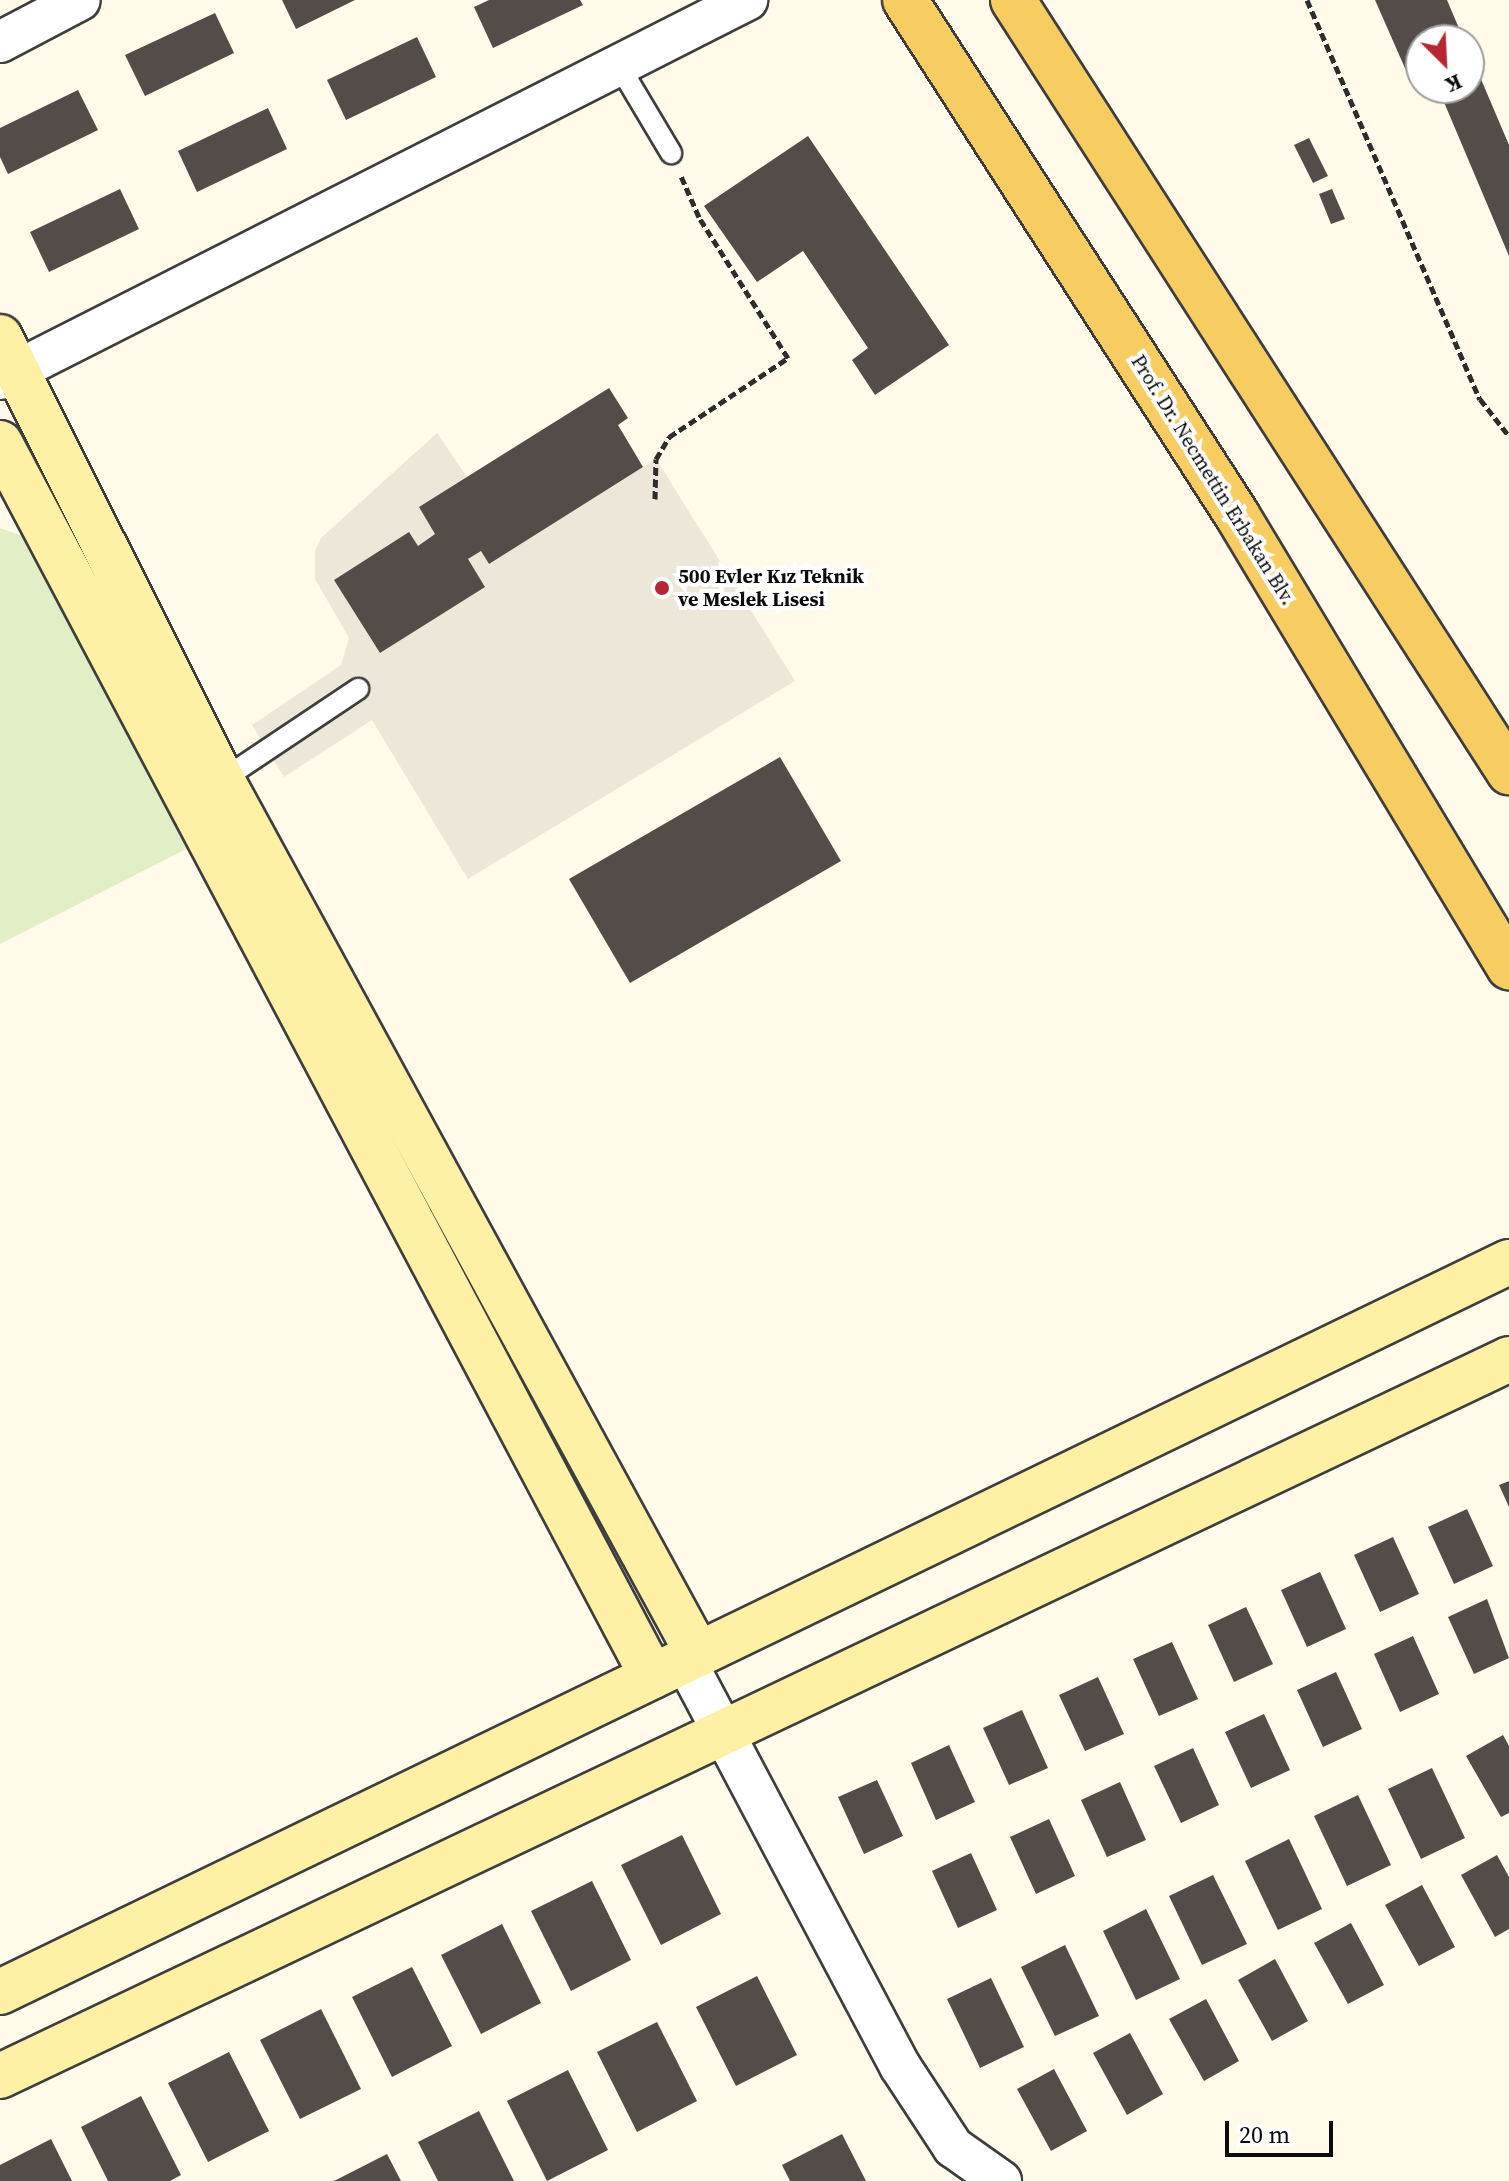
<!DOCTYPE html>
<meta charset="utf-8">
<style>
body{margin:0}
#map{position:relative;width:1509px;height:2181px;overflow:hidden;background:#fffae9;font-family:"Source Serif 4",serif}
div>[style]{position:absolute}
.pitch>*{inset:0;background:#e2efc6}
.plaza>*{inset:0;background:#ede7da}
.building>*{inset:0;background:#534c48}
.path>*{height:5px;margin-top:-2.5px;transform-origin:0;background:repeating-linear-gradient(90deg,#2d2d2d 0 8px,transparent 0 12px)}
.roads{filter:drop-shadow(2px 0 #3e3e3e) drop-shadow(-2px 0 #3e3e3e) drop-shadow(0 2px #3e3e3e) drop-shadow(0 -2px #3e3e3e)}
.lane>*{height:20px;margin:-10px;padding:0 10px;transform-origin:10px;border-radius:10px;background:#fff}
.street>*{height:40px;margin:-20px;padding:0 20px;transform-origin:20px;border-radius:20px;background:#fff}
.secondary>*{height:44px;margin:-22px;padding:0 22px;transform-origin:22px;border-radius:22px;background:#fef1a5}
.primary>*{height:44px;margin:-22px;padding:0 22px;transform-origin:22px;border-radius:22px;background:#f7cd61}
.dots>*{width:22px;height:22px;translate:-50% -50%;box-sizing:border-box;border:4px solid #fff;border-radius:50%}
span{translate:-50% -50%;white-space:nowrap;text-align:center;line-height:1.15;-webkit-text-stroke:8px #fff;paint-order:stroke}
.street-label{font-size:20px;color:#0b0b0b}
.poi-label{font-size:20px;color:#0b0b0b;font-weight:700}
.left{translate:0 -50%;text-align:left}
.north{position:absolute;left:1405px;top:24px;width:80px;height:80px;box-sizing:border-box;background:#fff;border:2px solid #9d9d9d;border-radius:50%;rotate:156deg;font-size:22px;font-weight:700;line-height:32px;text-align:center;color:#0b0b0b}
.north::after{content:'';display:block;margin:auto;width:28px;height:36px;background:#b82632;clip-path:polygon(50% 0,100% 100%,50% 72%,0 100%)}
.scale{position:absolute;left:1225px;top:2121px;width:108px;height:36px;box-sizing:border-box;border:4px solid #0b0b0b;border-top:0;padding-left:10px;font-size:24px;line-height:28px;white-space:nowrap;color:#0b0b0b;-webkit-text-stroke:6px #fff;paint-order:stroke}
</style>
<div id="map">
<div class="pitch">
<i style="clip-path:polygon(0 528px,25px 537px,194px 845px,0 944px)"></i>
</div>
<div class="plaza">
<i style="clip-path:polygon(437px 433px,467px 477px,419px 507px,435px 534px,418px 546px,409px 533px,334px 580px,380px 653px,485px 587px,468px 559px,481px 551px,489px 564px,656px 459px,795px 681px,468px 879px,372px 720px,284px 777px,252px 725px,341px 665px,349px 638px,315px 579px,315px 551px,321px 538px)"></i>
</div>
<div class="building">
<i style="clip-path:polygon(282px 0,355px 0,296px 29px)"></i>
<i style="clip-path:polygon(489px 0,580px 0,583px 5px,493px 48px,474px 7px)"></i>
<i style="clip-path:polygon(1375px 0,1447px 0,1464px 40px,1421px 40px,1421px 69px,1408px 75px)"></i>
<i style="clip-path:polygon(215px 13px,234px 53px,145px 96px,125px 55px)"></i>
<i style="clip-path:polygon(417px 37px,436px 77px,346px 120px,327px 80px)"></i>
<i style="clip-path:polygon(1469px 51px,1509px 145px,1509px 256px,1438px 88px,1469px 88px)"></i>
<i style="clip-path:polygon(78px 90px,98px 130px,8px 174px,0 157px,0 128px)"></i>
<i style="clip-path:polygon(268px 108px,287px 149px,197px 192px,178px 151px)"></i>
<i style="clip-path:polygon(808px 136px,949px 345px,875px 395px,852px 360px,868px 348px,803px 251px,757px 282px,704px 206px)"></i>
<i style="clip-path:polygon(1309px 138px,1328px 176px,1313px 183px,1294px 145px)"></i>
<i style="clip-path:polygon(120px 189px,139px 229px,49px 272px,30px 232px)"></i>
<i style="clip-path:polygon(1332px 189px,1345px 219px,1331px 224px,1319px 194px)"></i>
<i style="clip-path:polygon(609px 388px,628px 418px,618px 425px,643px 467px,489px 564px,481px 551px,468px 559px,485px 587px,380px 653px,334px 580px,409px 532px,418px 546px,435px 534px,419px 507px)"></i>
<i style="clip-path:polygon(780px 757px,841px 861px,630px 983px,569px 879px)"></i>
<i style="clip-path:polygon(1509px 1481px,1509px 1507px,1499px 1485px)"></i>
<i style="clip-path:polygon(1467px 1509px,1493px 1566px,1454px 1584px,1428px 1527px)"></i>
<i style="clip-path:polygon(1393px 1537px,1419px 1594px,1380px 1612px,1354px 1555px)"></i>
<i style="clip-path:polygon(1320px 1572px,1346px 1629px,1307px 1647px,1281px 1590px)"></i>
<i style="clip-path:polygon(1487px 1599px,1509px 1658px,1474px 1674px,1448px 1617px)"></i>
<i style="clip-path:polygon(1246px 1607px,1273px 1664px,1234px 1682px,1208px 1625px)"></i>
<i style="clip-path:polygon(1413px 1636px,1439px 1694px,1400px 1712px,1374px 1654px)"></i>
<i style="clip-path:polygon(1172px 1642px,1198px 1699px,1159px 1716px,1133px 1659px)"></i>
<i style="clip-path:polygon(1336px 1672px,1362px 1729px,1323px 1747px,1297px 1690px)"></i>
<i style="clip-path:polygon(1098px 1677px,1124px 1734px,1085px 1751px,1059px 1695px)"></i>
<i style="clip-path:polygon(1022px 1710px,1048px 1768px,1009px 1785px,983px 1728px)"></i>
<i style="clip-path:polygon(1264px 1714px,1290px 1770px,1251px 1788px,1225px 1732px)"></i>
<i style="clip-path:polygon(1503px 1735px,1509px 1746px,1509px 1813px,1501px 1817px,1466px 1756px)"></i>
<i style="clip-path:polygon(949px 1745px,975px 1802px,936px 1820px,911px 1763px)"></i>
<i style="clip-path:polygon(1193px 1748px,1219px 1805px,1181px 1823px,1154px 1766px)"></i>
<i style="clip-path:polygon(1432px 1768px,1465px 1838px,1421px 1859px,1388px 1789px)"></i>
<i style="clip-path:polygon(877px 1780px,903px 1836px,864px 1854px,838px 1797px)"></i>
<i style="clip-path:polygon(1120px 1782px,1146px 1840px,1107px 1857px,1081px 1800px)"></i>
<i style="clip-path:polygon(1358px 1795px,1391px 1865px,1347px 1886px,1314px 1816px)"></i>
<i style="clip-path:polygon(1049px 1819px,1075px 1876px,1036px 1894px,1010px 1837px)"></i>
<i style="clip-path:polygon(682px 1835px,721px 1914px,661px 1945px,621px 1865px)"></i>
<i style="clip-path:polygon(1289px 1839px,1322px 1909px,1278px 1930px,1245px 1861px)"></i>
<i style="clip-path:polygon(971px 1853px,997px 1910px,958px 1928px,932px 1871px)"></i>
<i style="clip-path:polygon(1497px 1855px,1509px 1877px,1509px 1929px,1495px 1937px,1461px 1875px)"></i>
<i style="clip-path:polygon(1213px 1875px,1247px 1944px,1202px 1965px,1169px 1896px)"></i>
<i style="clip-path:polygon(592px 1881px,631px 1960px,571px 1991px,531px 1911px)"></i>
<i style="clip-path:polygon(1422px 1885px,1455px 1947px,1419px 1966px,1385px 1905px)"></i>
<i style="clip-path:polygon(1146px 1909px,1180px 1979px,1136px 2000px,1103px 1931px)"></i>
<i style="clip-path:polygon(1351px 1923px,1384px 1985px,1348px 2004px,1314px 1943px)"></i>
<i style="clip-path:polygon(502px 1924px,541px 2003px,481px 2034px,441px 1955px)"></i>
<i style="clip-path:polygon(1065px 1945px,1099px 2016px,1055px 2036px,1021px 1967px)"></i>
<i style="clip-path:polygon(1275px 1959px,1308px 2021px,1272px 2041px,1238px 1980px)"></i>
<i style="clip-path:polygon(412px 1967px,452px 2046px,392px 2077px,352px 1997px)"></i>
<i style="clip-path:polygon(757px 1976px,797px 2055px,736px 2086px,696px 2007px)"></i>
<i style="clip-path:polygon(991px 1978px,1024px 2047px,980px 2068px,947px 1999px)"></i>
<i style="clip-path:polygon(1206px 1999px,1239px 2061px,1204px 2081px,1169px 2019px)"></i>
<i style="clip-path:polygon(321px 2009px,361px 2089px,300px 2119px,260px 2040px)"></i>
<i style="clip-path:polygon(657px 2022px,697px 2101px,637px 2132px,597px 2052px)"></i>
<i style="clip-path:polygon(1130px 2033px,1163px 2094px,1127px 2115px,1093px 2053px)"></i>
<i style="clip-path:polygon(229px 2052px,269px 2131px,208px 2162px,168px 2083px)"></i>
<i style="clip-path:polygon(1054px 2069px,1087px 2131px,1051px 2151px,1017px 2089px)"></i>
<i style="clip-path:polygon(568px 2070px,608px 2150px,547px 2181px,507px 2101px)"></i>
<i style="clip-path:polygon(141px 2096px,181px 2175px,170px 2181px,108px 2181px,81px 2127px)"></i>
<i style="clip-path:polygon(479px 2111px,514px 2181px,438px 2181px,418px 2142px)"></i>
<i style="clip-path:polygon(842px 2134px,866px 2181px,790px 2181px,782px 2165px)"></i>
<i style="clip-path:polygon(51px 2139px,72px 2181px,0 2181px,0 2165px)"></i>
<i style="clip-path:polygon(387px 2154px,401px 2181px,334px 2181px)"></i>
</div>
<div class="path">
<i style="left:1307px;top:0;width:435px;rotate:66.6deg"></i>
<i style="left:1480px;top:399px;width:47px;rotate:51.9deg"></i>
<i style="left:655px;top:499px;width:40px;rotate:-88.6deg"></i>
<i style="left:656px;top:459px;width:26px;rotate:-59deg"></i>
<i style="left:669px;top:437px;width:143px;rotate:-33.6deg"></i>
<i style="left:788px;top:358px;width:167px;rotate:-122.3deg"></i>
<i style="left:699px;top:217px;width:45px;rotate:-113.7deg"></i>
</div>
<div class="roads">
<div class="lane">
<i style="left:618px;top:64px;width:104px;rotate:59.2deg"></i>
<i style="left:222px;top:780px;width:164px;rotate:-33.8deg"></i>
</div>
<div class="street">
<i style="left:0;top:42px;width:90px;rotate:-27.7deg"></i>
<i style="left:0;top:379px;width:838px;rotate:-26.9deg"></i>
<i style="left:685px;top:1660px;width:459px;rotate:62.1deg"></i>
<i style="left:900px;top:2066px;width:97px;rotate:56.8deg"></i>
<i style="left:953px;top:2147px;width:59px;rotate:35.3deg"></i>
</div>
<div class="secondary">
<i style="left:0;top:337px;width:496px;rotate:63.4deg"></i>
<i style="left:222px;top:780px;width:995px;rotate:61.43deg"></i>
<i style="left:0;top:443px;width:1395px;rotate:62.13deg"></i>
<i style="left:0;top:1992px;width:1676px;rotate:-25.82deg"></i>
<i style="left:0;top:2076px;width:1671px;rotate:-25.41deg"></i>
</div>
<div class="primary">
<i style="left:905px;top:0;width:613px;rotate:57.19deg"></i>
<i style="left:1237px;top:515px;width:528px;rotate:58.96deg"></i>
<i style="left:1013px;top:0;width:918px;rotate:57.28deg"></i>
</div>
</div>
<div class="dots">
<i style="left:662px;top:588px;background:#b82632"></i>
</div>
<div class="street-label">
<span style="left:1213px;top:480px;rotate:58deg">Prof. Dr. Necmettin Erbakan Blv.</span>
</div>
<div class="poi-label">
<span class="left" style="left:678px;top:588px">500 Evler Kız Teknik<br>ve Meslek Lisesi</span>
</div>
<div class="north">K</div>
<div class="scale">20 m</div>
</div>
